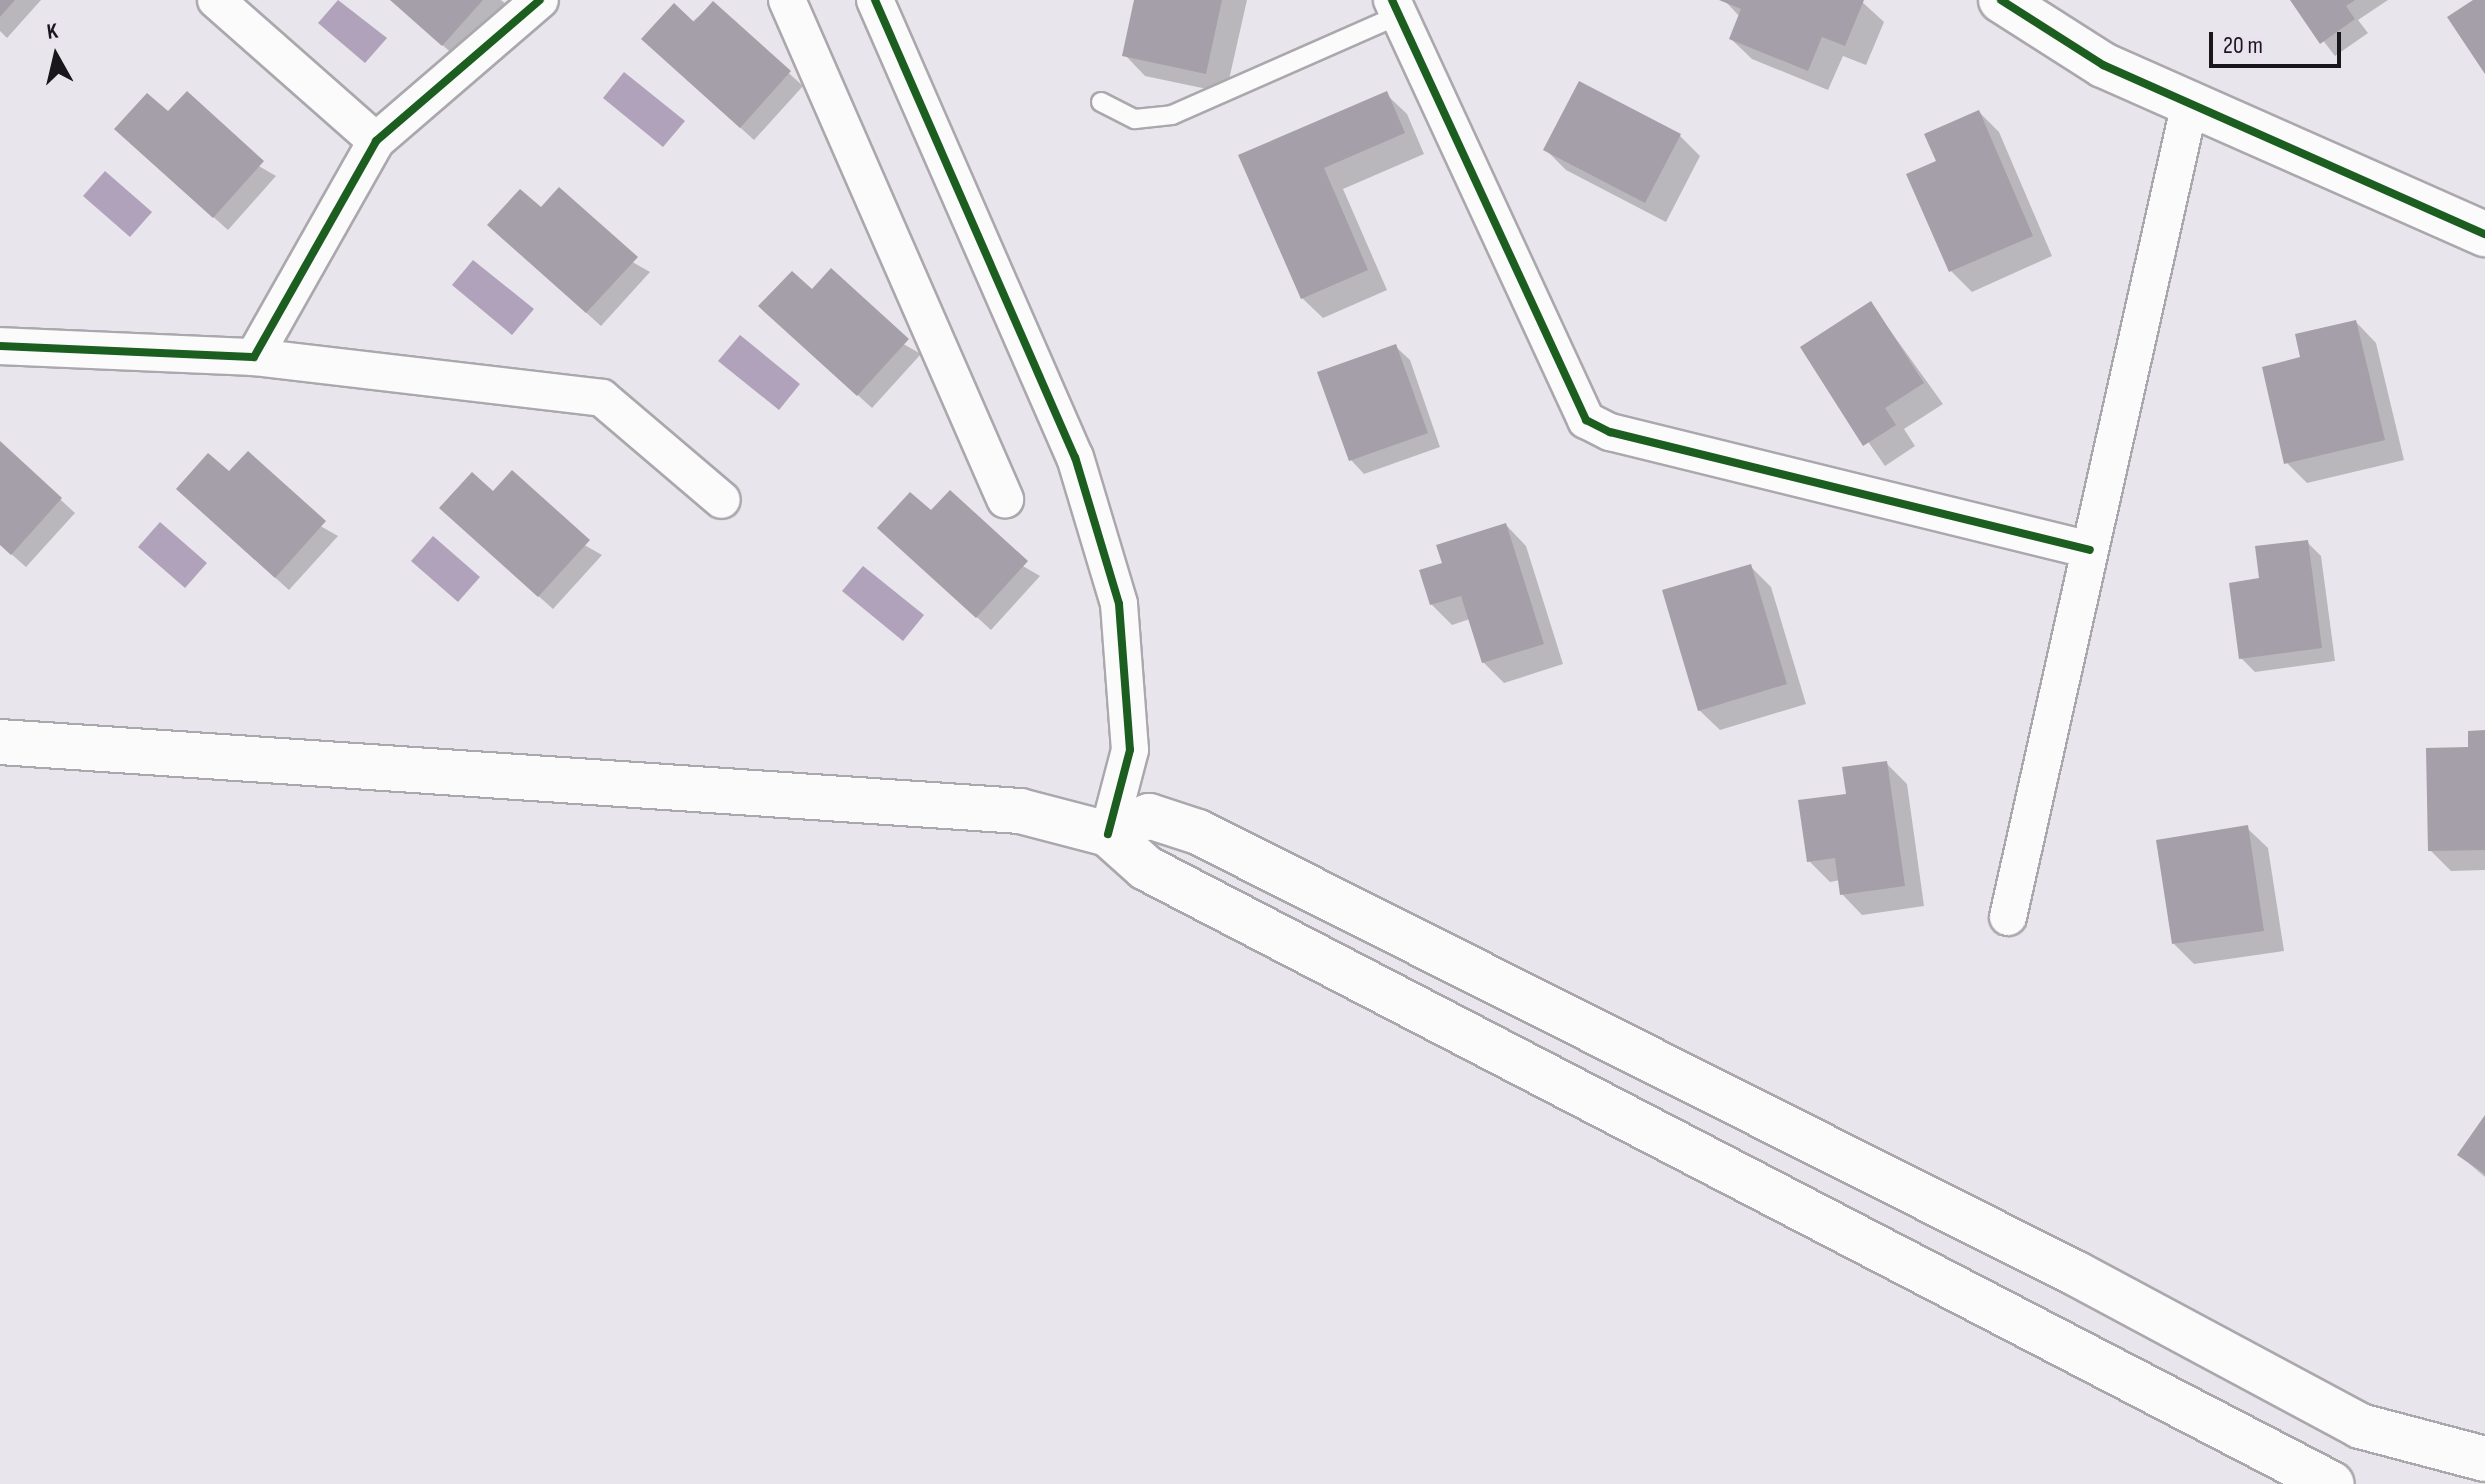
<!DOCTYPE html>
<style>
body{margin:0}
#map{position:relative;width:2485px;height:1484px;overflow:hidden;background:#e9e5ec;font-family:"Sofia Sans Condensed",sans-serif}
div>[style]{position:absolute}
.water>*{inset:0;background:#b0a2ba}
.shadow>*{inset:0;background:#0003}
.building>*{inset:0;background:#a49fa8}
.roads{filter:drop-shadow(2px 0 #aba8ad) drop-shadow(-2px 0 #aba8ad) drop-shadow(0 2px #aba8ad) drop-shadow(0 -2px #aba8ad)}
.lane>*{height:18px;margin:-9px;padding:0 9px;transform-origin:9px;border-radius:9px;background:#fcfbfc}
.street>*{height:36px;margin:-18px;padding:0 18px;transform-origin:18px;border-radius:18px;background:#fcfbfc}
.secondary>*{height:44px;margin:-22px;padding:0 22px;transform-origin:22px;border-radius:22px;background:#fcfbfc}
.cycleway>*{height:8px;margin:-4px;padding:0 4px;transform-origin:4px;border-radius:4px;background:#1b5e20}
span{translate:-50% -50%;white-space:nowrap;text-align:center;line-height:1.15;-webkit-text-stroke:8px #eae2ef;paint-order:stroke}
.north{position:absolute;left:16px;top:16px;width:80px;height:80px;-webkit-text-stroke:6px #eae2ef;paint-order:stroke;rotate:352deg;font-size:22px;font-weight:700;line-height:32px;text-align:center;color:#19171b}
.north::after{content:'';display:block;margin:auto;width:28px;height:36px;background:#19171b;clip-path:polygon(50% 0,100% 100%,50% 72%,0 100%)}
.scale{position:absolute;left:2209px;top:32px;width:132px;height:36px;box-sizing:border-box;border:4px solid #19171b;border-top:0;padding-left:10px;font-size:24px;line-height:28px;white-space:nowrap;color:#19171b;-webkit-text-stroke:6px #eae2ef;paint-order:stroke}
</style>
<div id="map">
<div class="water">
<i style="clip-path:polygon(338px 0,387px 38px,365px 63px,318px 23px)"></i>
<i style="clip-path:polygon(624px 72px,685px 121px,663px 147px,603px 98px)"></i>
<i style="clip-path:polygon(105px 171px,152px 212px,130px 237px,83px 196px)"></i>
<i style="clip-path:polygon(473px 260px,534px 309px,512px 335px,452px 285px)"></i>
<i style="clip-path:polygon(740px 335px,800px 384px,779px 410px,718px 361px)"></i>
<i style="clip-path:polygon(160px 522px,207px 563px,185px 588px,138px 547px)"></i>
<i style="clip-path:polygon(433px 536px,480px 577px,458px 602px,411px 561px)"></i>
<i style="clip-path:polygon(863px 566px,924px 615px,903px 641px,842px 591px)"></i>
</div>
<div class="shadow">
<i style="clip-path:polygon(0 0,41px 0,7px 38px,0 31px)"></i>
<i style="clip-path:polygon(392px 0,501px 0,506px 4px,457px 58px)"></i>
<i style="clip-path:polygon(1136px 0,1247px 0,1226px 93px,1145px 76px,1125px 55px)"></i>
<i style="clip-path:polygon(1724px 0,1860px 0,1884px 22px,1866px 65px,1843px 56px,1828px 90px,1752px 59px,1731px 39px,1740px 17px)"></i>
<i style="clip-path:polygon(2292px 0,2388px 0,2358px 20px,2368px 33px,2335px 56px)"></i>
<i style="clip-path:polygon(713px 4px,803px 86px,754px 140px,657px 52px)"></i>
<i style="clip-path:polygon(1386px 94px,1407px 114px,1424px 154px,1343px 189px,1387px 290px,1323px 318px,1302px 298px,1241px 156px)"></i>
<i style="clip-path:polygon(1979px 112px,1999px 132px,2052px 256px,1972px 292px,1951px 271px,1908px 175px,1939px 162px)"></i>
<i style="clip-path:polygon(168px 114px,276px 176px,228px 230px,130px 143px)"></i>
<i style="clip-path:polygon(1679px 135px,1700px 156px,1666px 222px,1566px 170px,1546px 150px)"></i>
<i style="clip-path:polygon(541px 210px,650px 272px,601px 326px,504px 239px)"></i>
<i style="clip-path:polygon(812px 292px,921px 354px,872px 408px,775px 320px)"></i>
<i style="clip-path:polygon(1871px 304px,1943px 404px,1904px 429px,1915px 446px,1885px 466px,1803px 348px)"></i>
<i style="clip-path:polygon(2356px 322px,2376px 343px,2404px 460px,2307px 483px,2286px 462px,2303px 359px)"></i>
<i style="clip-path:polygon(1396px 347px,1410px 360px,1440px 447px,1364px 474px,1351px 460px)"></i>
<i style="clip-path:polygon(0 444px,75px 513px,26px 567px,0 544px)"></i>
<i style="clip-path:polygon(229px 474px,338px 536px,289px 590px,192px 503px)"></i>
<i style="clip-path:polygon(493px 493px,602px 555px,553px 609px,456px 522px)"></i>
<i style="clip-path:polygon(932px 513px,1040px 576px,991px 630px,894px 542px)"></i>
<i style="clip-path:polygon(1506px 525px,1526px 546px,1563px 664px,1504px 683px,1483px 662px,1470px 619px,1452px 625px,1431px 604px,1444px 565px)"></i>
<i style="clip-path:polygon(2307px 542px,2321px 556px,2335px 661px,2255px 672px,2241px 658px,2261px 580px)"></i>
<i style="clip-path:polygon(1750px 566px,1771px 587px,1806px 704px,1720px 730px,1699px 710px)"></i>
<i style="clip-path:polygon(2485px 732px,2485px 870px,2451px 871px,2430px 850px,2470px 749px)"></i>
<i style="clip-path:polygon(1886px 763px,1907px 784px,1924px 906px,1862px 915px,1842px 894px,1840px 880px,1830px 882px,1809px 861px,1848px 795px)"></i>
<i style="clip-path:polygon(2247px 828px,2268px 848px,2284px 951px,2194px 964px,2174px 944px)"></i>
<i style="clip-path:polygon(2485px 1118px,2485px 1177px,2459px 1155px)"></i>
</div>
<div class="building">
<i style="clip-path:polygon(0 0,15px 0,0 17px)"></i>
<i style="clip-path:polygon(390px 0,483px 0,442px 46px)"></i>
<i style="clip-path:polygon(1134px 0,1222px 0,1206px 74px,1122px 56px)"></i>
<i style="clip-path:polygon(1719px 0,1864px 0,1845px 46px,1822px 37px,1808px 71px,1729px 39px,1741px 9px)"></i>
<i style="clip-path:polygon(2290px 0,2355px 0,2346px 6px,2355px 19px,2320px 44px)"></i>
<i style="clip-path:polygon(2473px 0,2485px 0,2485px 74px,2447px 17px)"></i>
<i style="clip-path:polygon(713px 1px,791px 71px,740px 128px,641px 39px,674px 3px,694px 22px)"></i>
<i style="clip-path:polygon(1579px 81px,1681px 134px,1645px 203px,1543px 150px)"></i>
<i style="clip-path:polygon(187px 91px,264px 161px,213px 218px,114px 129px,147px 93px,168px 111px)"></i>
<i style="clip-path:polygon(1387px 91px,1405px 133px,1324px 168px,1368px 270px,1301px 299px,1238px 155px)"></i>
<i style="clip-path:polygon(1979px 110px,2033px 236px,1949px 272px,1906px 174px,1936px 161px,1924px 134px)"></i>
<i style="clip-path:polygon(559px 187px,638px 257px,586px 313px,487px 225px,520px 189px,541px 207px)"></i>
<i style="clip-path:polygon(831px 268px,909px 339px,857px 396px,758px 306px,792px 271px,812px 289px)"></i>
<i style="clip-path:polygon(1871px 301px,1924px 383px,1885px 408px,1896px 425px,1863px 446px,1800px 347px)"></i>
<i style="clip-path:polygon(2356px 320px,2385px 440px,2284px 464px,2262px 367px,2300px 357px,2295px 334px)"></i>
<i style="clip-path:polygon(1396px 344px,1428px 433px,1349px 461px,1317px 372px)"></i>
<i style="clip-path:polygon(0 441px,62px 498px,11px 555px,0 545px)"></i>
<i style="clip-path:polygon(248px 451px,326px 521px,275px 578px,176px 489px,208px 453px,229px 471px)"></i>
<i style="clip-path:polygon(512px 470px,590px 540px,538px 597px,439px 508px,472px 472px,493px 491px)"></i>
<i style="clip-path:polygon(950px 490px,1028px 561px,976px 618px,877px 528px,910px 492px,931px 510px)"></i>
<i style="clip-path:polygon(1506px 523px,1544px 644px,1482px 663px,1461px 596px,1430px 605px,1419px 570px,1442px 563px,1436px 545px)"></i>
<i style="clip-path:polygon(2308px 540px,2322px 648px,2239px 659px,2229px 583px,2259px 578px,2255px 546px)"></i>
<i style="clip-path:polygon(1751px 564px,1787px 684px,1698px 711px,1662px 590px)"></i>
<i style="clip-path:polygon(2485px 730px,2485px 850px,2428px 851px,2426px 748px,2468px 747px,2468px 731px)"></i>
<i style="clip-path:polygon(1887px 761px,1905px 886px,1840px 895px,1835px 858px,1807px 862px,1798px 800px,1846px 794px,1842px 767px)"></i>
<i style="clip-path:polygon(2248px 825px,2264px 931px,2172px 944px,2156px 840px)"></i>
<i style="clip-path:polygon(2485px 1115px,2485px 1174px,2457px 1155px)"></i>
</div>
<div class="roads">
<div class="lane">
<i style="left:1101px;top:102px;width:38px;rotate:27deg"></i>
<i style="left:1135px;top:119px;width:37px;rotate:-6deg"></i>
<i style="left:1172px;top:115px;width:248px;rotate:-23.8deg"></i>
</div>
<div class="street">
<i style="left:216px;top:0;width:213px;rotate:41.4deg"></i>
<i style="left:787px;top:0;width:545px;rotate:66.4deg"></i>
<i style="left:875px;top:0;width:499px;rotate:66.4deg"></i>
<i style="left:1075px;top:457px;width:153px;rotate:73.3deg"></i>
<i style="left:1119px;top:604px;width:146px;rotate:85.7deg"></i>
<i style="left:1130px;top:750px;width:87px;rotate:104.7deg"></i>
<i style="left:1392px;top:0;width:463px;rotate:65.2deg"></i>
<i style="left:1586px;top:420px;width:27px;rotate:27deg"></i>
<i style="left:1610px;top:432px;width:494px;rotate:13.8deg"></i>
<i style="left:0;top:346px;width:254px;rotate:2.5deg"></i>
<i style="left:254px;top:357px;width:248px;rotate:-60.5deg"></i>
<i style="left:376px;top:141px;width:216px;rotate:-40.7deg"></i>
<i style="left:254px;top:357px;width:350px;rotate:6.7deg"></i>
<i style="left:602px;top:398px;width:157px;rotate:40.4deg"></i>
<i style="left:2008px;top:917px;width:834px;rotate:-77.4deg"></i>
</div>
<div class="secondary">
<i style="left:2001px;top:0;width:121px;rotate:32.5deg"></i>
<i style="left:2103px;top:65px;width:418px;rotate:23.9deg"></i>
<i style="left:0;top:742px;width:1022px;rotate:3.87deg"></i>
<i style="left:1020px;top:811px;width:91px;rotate:14.6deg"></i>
<i style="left:1108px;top:834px;width:51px;rotate:41.8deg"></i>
<i style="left:1146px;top:868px;width:1336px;rotate:27.45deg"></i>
<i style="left:1108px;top:834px;width:45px;rotate:-23.7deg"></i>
<i style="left:1149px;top:816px;width:52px;rotate:18.1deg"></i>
<i style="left:1198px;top:832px;width:984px;rotate:26.7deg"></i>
<i style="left:2077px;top:1274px;width:321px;rotate:28.2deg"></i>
<i style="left:2360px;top:1426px;width:129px;rotate:14.8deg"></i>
</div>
</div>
<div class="cycleway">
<i style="left:875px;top:0;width:499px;rotate:66.4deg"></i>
<i style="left:1075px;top:457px;width:153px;rotate:73.3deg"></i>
<i style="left:1119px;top:604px;width:146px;rotate:85.7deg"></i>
<i style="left:1130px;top:750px;width:87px;rotate:104.7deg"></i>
<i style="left:1392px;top:0;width:463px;rotate:65.2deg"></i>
<i style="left:1586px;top:420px;width:27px;rotate:27deg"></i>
<i style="left:1610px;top:432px;width:494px;rotate:13.8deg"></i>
<i style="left:2001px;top:0;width:121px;rotate:32.5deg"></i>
<i style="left:2103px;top:65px;width:418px;rotate:23.9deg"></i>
<i style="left:0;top:346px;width:254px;rotate:2.5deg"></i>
<i style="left:254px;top:357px;width:248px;rotate:-60.5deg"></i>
<i style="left:376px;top:141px;width:216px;rotate:-40.7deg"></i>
</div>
<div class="north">K</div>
<div class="scale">20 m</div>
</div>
